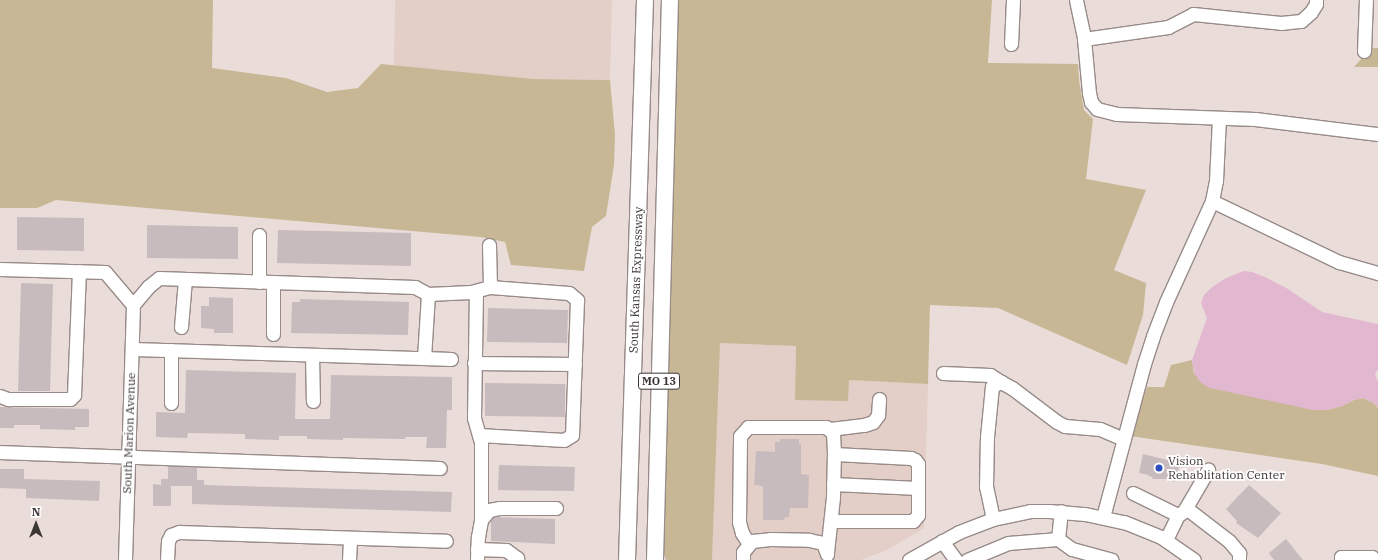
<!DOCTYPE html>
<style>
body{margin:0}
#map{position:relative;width:1378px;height:560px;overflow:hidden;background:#eaddd9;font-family:"IBM Plex Serif",serif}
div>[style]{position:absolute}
.built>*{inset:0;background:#e3cec8}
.green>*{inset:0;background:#c7b795}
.water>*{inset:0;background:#e2b7d0}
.building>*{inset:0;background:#c8bbbd}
.roads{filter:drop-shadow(1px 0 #978b88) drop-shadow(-1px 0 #978b88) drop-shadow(0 1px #978b88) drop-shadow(0 -1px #978b88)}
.minor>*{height:13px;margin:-6.5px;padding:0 6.5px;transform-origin:6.5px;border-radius:6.5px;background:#fff}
.major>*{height:16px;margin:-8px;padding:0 8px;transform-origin:8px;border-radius:8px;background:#fff}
.dots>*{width:11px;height:11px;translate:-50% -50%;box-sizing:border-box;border:2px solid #fff;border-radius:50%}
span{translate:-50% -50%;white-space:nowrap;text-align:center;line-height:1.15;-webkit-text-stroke:3.5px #fff;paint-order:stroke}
.shield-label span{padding:1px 3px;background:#fff;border:1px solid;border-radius:3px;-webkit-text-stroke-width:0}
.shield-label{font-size:11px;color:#3b3534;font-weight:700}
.street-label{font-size:12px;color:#3b3534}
.poi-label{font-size:12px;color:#3b3534}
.left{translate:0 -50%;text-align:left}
.north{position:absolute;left:16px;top:504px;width:40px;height:40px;-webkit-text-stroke:3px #fff;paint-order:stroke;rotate:0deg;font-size:11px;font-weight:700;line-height:16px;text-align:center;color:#3b3534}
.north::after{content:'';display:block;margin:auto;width:14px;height:18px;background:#3b3534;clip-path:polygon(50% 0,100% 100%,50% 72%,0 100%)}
</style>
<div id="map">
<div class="built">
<i style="clip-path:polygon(395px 0,612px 0,610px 80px,533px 79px,394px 66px)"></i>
<i style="clip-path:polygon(719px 343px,796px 346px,795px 400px,849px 380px,928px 384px,924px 528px,889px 549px,861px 560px,712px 560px)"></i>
</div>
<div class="green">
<i style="clip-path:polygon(0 0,213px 0,212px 68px,286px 78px,327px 92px,358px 88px,381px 64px,533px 79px,610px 80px,615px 135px,614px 165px,606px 216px,592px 227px,584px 271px,511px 265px,505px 242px,481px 237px,56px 200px,37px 208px,0 208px)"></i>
<i style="clip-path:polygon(677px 0,992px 0,988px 63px,1078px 64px,1079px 80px,1084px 110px,1093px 119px,1086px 179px,1146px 190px,1114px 270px,1146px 283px,1143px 315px,1127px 365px,998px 308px,930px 305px,928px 384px,849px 380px,848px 401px,795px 400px,796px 346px,720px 343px,712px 560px,666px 560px,664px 554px)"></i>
<i style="clip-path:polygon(1371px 48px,1378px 48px,1378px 67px,1354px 67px)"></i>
<i style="clip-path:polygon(1192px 360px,1194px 374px,1313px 410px,1327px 410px,1342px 406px,1354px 400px,1363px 398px,1374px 403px,1378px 408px,1378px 476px,1322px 464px,1130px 436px,1147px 387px,1164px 387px,1171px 365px)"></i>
</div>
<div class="water">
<i style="clip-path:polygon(1244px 271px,1252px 272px,1265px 277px,1288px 289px,1322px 312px,1378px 324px,1378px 369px,1375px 374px,1378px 382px,1378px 408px,1374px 403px,1363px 398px,1354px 400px,1342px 406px,1327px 410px,1313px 410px,1210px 388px,1201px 383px,1194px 373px,1192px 360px,1207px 318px,1201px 303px,1204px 295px,1212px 287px,1226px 278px)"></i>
</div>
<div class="building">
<i style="clip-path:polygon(17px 217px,84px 218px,84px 251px,17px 250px)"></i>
<i style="clip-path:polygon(147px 225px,238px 227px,238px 259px,147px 258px)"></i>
<i style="clip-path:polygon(278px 230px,411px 233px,411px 266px,277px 263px)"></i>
<i style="clip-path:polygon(21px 283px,53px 284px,50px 391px,18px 391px)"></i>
<i style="clip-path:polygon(209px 297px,233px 298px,233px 333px,214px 333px,214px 329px,201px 328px,201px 306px,209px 306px)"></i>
<i style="clip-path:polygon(300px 299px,409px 302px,408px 335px,291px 333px,292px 302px,300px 302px)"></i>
<i style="clip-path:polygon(488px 308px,568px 310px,567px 343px,487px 342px)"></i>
<i style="clip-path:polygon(186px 370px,296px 373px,295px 419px,330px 419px,331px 375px,452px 377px,452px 410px,447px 410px,446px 448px,426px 448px,427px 437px,405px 437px,405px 439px,343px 438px,343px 440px,307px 439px,307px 436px,279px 436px,279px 440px,245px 439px,245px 434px,188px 433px,187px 438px,156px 437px,156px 412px,185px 413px)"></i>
<i style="clip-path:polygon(485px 383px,565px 384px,565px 417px,485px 416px)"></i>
<i style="clip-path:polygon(0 407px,89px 409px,89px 427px,75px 427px,75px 430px,40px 429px,40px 425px,14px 425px,14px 428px,0 428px)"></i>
<i style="clip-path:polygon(780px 439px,799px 439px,799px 444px,801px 444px,801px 474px,809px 475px,808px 508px,790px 508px,789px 517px,785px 517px,784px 520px,763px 520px,763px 486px,754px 485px,756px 451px,775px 452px,775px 442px,780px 442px)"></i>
<i style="clip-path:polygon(1143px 454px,1180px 463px,1175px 482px,1166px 479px,1152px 479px,1153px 477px,1148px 476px,1149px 475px,1139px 473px)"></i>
<i style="clip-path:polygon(499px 465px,575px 467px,574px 491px,498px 490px)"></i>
<i style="clip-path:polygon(168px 466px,197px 467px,197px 480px,204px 480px,204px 485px,452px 492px,451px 512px,192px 504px,192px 486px,171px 486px,171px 506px,153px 506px,153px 484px,161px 485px,161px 479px,168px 479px)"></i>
<i style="clip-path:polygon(0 469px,24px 469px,24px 479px,100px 481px,99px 501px,26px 498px,26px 489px,0 488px)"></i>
<i style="clip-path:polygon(1249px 485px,1281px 513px,1258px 538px,1236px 523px,1237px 521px,1226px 509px)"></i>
<i style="clip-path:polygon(493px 517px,555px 519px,555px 544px,491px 541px,491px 520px)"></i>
<i style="clip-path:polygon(1286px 539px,1303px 560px,1274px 560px,1269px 553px)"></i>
</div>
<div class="roads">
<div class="minor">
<i style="left:1076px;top:0;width:40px;rotate:78deg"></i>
<i style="left:1084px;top:39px;width:54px;rotate:84.7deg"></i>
<i style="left:1089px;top:93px;width:9px;rotate:77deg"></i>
<i style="left:1091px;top:102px;width:9px;rotate:49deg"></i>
<i style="left:1097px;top:109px;width:21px;rotate:14deg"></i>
<i style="left:1117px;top:114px;width:138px;rotate:2.1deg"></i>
<i style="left:1255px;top:119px;width:124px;rotate:7deg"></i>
<i style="left:1084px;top:39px;width:85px;rotate:-8.1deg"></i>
<i style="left:1168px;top:27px;width:28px;rotate:-27deg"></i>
<i style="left:1193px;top:14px;width:88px;rotate:5.8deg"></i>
<i style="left:1281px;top:23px;width:20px;rotate:-6deg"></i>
<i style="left:1301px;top:21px;width:13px;rotate:-42deg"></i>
<i style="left:1311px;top:12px;width:9px;rotate:-58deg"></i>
<i style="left:1316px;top:4px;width:4px;rotate:-90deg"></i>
<i style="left:1011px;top:44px;width:44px;rotate:-87.4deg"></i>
<i style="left:1364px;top:51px;width:51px;rotate:-87.8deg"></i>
<i style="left:1212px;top:201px;width:141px;rotate:25.7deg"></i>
<i style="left:1339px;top:262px;width:41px;rotate:15.8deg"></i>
<i style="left:489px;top:245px;width:42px;rotate:88.6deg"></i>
<i style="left:0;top:269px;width:105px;rotate:1.6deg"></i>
<i style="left:105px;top:272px;width:43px;rotate:49.7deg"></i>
<i style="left:259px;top:282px;width:47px;rotate:-90deg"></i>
<i style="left:476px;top:291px;width:127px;rotate:90.9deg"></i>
<i style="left:474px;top:418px;width:26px;rotate:74deg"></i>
<i style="left:481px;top:443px;width:77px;rotate:90deg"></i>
<i style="left:428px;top:294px;width:43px;rotate:-2.7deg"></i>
<i style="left:471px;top:292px;width:20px;rotate:-15deg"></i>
<i style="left:490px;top:287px;width:79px;rotate:4.3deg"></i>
<i style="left:569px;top:293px;width:11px;rotate:41deg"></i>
<i style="left:577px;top:300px;width:135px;rotate:92.1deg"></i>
<i style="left:572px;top:435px;width:9px;rotate:148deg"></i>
<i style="left:564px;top:440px;width:85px;rotate:-176.6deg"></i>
<i style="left:181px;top:327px;width:48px;rotate:-85.2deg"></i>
<i style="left:273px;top:334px;width:52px;rotate:-90deg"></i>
<i style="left:132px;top:349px;width:292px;rotate:1.8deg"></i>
<i style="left:424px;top:358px;width:64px;rotate:-86.4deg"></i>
<i style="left:428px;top:294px;width:15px;rotate:-152deg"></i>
<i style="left:415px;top:287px;width:256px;rotate:-178deg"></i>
<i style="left:159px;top:278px;width:14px;rotate:141deg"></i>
<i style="left:148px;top:287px;width:23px;rotate:130deg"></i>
<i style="left:312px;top:355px;width:46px;rotate:88.8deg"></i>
<i style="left:424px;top:358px;width:27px;rotate:2deg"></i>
<i style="left:474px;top:363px;width:101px;rotate:0.6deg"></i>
<i style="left:943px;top:373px;width:47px;rotate:2.4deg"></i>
<i style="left:990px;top:375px;width:13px;rotate:32deg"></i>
<i style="left:0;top:396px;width:9px;rotate:21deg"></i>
<i style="left:8px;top:399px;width:62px"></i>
<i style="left:70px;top:399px;width:6px;rotate:-45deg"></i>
<i style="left:74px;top:395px;width:124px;rotate:-87.7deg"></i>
<i style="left:171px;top:403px;width:53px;rotate:-90deg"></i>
<i style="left:830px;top:429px;width:34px;rotate:-7deg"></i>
<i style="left:864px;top:425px;width:9px;rotate:-18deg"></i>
<i style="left:873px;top:422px;width:9px;rotate:-54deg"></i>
<i style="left:878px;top:415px;width:16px;rotate:-86deg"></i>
<i style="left:0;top:452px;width:440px;rotate:2.1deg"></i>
<i style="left:833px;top:484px;width:85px;rotate:2.7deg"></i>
<i style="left:1133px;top:493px;width:50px;rotate:26.1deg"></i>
<i style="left:1178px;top:515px;width:28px;rotate:116deg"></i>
<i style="left:1186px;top:508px;width:54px;rotate:37.5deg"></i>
<i style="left:1229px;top:541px;width:16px;rotate:50deg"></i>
<i style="left:1239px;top:553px;width:7px;rotate:90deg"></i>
<i style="left:1180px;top:514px;width:5px;rotate:-37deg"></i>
<i style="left:1184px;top:511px;width:48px;rotate:-59.7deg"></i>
<i style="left:1103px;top:517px;width:158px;rotate:-75deg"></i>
<i style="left:1144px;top:364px;width:29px;rotate:-72deg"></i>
<i style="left:1153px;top:336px;width:36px;rotate:-69deg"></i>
<i style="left:1166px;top:302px;width:111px;rotate:-65.5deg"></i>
<i style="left:1212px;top:201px;width:20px;rotate:-79deg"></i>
<i style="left:1216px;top:181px;width:63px;rotate:-87.3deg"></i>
<i style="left:993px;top:519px;width:33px;rotate:-102deg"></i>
<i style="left:986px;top:487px;width:50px;rotate:-88.9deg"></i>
<i style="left:987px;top:437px;width:51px;rotate:-84.4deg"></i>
<i style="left:992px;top:386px;width:10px;rotate:-24deg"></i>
<i style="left:1001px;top:382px;width:13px;rotate:29deg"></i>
<i style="left:1012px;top:388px;width:56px;rotate:37.1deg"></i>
<i style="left:1057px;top:422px;width:9px;rotate:27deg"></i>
<i style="left:1065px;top:426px;width:35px;rotate:5deg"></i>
<i style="left:1100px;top:429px;width:26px;rotate:23deg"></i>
<i style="left:831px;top:521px;width:82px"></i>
<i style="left:913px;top:521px;width:8px;rotate:-50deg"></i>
<i style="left:918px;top:515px;width:51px;rotate:-90deg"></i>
<i style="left:918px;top:464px;width:5px;rotate:-127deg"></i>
<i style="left:915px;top:460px;width:4px;rotate:-153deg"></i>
<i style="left:911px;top:458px;width:77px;rotate:-177deg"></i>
<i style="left:1058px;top:539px;width:17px;rotate:36deg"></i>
<i style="left:1072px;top:549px;width:41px;rotate:15.4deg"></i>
<i style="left:942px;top:541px;width:24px;rotate:54deg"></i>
<i style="left:749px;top:544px;width:13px;rotate:-122deg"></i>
<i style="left:742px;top:533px;width:11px;rotate:-105deg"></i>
<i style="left:739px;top:522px;width:86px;rotate:-89.3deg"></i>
<i style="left:740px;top:436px;width:12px;rotate:-48deg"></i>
<i style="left:748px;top:427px;width:78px"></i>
<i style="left:826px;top:427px;width:9px;rotate:41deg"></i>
<i style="left:833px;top:433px;width:19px;rotate:87deg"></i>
<i style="left:834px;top:452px;width:45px;rotate:91.3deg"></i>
<i style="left:833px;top:497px;width:55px;rotate:96.2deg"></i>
<i style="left:477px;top:549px;width:29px;rotate:2deg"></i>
<i style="left:506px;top:550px;width:14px;rotate:36deg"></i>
<i style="left:517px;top:558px;width:2px;rotate:90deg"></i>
<i style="left:125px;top:560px;width:255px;rotate:-88.2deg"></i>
<i style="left:167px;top:560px;width:19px;rotate:-87deg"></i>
<i style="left:168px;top:541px;width:7px;rotate:-63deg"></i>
<i style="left:171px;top:535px;width:9px;rotate:-21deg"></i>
<i style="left:179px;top:532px;width:267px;rotate:1.9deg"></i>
<i style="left:349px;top:560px;width:22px;rotate:-87deg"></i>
<i style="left:477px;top:560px;width:23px;rotate:-88deg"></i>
<i style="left:478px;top:537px;width:17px;rotate:-80deg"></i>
<i style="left:481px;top:520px;width:13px;rotate:-51deg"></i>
<i style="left:489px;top:510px;width:10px;rotate:-11deg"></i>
<i style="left:499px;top:508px;width:57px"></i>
<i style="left:743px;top:560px;width:8px;rotate:-90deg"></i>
<i style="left:743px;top:552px;width:14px;rotate:-51deg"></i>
<i style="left:752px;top:541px;width:18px;rotate:-6deg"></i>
<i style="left:770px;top:539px;width:39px;rotate:1deg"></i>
<i style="left:809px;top:540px;width:14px;rotate:12deg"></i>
<i style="left:823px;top:543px;width:12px;rotate:70deg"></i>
<i style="left:909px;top:560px;width:57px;rotate:-29.2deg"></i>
<i style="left:959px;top:532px;width:36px;rotate:-21deg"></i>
<i style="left:993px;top:519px;width:38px;rotate:-12deg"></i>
<i style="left:1030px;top:511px;width:19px"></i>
<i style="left:1049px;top:511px;width:36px;rotate:5deg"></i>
<i style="left:1085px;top:514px;width:40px;rotate:12deg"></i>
<i style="left:1124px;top:522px;width:40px;rotate:22deg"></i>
<i style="left:1161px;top:537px;width:40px;rotate:34.9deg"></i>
<i style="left:967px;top:560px;width:44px;rotate:-22.5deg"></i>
<i style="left:1008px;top:543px;width:50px;rotate:-4.6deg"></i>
<i style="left:1058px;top:539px;width:28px;rotate:-84deg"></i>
<i style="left:1341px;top:560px;width:3px;rotate:-90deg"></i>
<i style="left:1341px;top:557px;width:31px"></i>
<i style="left:1372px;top:557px;width:3px;rotate:90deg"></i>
</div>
<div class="major">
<i style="left:627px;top:560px;width:560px;rotate:-88.16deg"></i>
<i style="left:655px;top:560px;width:560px;rotate:-88.47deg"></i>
</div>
</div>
<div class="dots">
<i style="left:1159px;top:468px;background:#2d50c0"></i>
</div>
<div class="shield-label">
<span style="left:659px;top:381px">MO 13</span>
</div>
<div class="street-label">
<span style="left:636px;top:280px;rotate:-88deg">South Kansas Expressway</span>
<span style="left:129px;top:433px;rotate:-88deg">South Marion Avenue</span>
</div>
<div class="poi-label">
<span class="left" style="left:1168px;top:468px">Vision<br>Rehablitation Center</span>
</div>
<div class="north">N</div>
</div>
